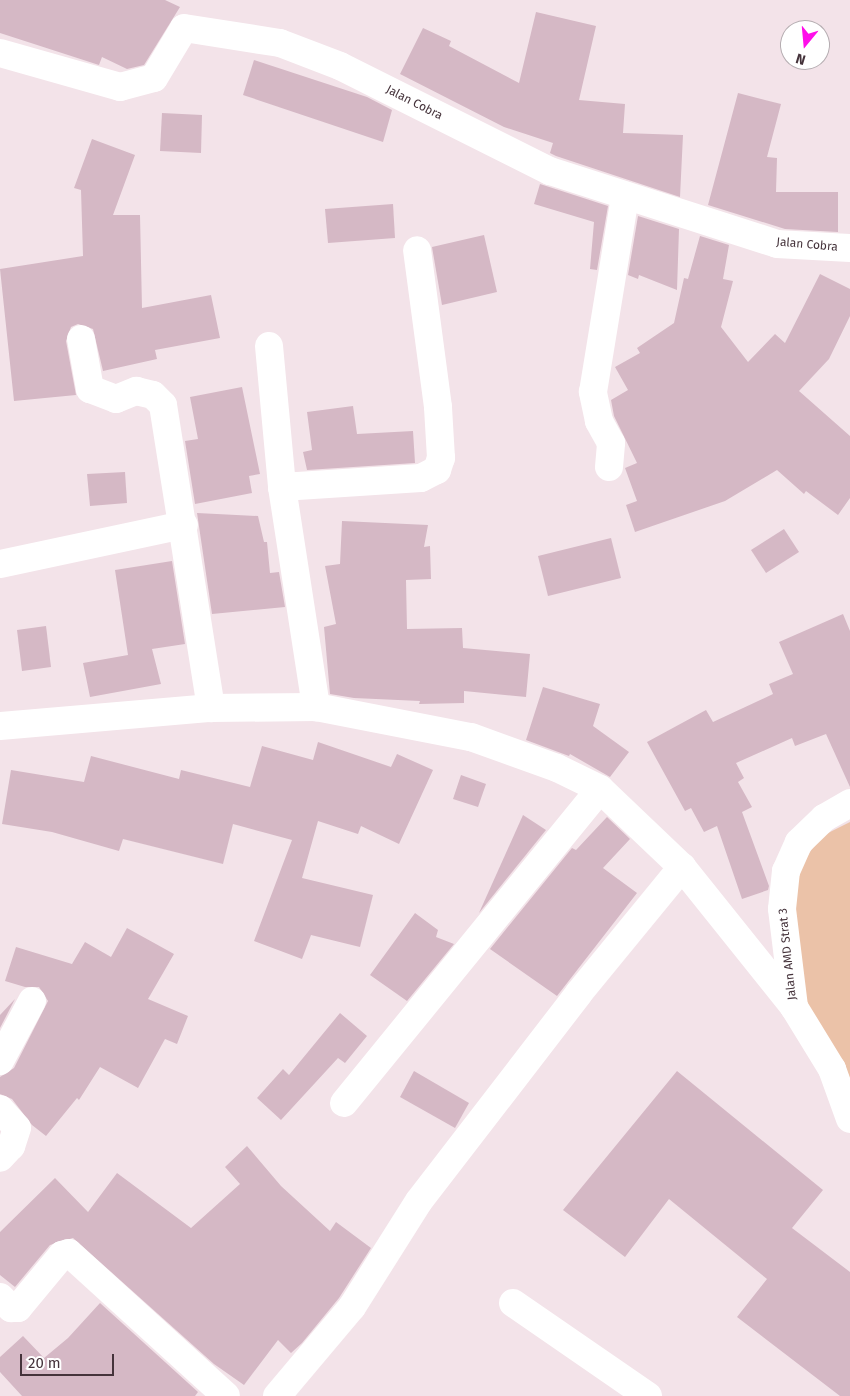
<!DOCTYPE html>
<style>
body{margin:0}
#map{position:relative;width:850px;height:1396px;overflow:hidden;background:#f3e3e9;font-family:"Fira Sans",sans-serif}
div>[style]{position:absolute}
.green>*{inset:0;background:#ebc2a8}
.building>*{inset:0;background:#d5b8c5}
.street>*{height:28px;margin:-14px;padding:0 14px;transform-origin:14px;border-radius:14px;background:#fff}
span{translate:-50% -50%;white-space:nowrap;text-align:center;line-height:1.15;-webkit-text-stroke:4px #fff;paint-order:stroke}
.street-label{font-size:12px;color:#45333b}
.north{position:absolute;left:780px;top:20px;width:50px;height:50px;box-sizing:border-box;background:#fff;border:1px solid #b5adb1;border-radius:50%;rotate:197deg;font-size:14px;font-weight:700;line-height:20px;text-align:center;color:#45333b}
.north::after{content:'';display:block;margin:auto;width:18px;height:22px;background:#ff0eea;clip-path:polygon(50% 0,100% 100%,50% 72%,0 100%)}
.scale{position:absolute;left:20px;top:1354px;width:94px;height:22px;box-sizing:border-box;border:2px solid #45333b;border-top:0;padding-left:6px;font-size:15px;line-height:18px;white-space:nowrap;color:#45333b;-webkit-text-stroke:4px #fff;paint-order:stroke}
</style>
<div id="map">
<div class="green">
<i style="clip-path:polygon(850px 822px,850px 1086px,801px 1007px,794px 876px,820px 837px)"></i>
</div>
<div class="building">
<i style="clip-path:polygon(0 0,165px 0,180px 7px,144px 65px,127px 69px,102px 57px,99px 65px,0 33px)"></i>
<i style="clip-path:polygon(536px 12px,596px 26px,579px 100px,625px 104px,623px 133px,683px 135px,680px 197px,556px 156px,550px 153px,553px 143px,504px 127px,400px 74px,423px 28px,451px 41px,449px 46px,519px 83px)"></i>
<i style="clip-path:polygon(254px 60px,367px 97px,392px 110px,383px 142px,243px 95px)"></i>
<i style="clip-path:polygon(738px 93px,781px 104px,767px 157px,777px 158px,776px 192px,838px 192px,838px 232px,785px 229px,708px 205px)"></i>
<i style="clip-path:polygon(162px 113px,202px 115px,201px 153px,160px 151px)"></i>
<i style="clip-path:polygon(92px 139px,135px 155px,113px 215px,140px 215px,142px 308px,211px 295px,220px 338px,155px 350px,157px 359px,103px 371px,93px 329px,78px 324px,71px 327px,66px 341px,76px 395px,14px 401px,0 269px,83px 256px,81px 190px,74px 188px)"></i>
<i style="clip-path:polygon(540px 184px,608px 206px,597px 270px,590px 269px,594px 222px,534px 204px)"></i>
<i style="clip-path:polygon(393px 204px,395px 238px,328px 243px,325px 209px)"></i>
<i style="clip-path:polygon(638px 216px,679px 229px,677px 290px,639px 275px,638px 279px,628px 275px)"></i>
<i style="clip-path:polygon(484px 235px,497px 292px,442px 305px,432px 247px)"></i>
<i style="clip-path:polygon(700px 236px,729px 245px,723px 279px,733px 281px,721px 327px,748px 362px,775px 334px,785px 343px,820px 274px,850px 289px,850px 316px,829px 359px,799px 391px,850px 436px,850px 498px,838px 515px,806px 491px,804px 494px,777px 470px,725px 501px,635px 532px,626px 505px,637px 501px,625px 468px,637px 463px,614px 416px,611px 400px,628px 390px,615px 367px,640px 353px,637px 348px,674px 323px,684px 278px,688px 279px)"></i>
<i style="clip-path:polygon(242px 387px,260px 474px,249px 476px,252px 493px,195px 504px,185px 441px,198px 439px,190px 397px)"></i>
<i style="clip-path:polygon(353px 406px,357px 434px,413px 431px,415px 463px,307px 470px,303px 452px,312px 450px,307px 412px)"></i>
<i style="clip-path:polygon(125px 472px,127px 503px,90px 506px,87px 474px)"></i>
<i style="clip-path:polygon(197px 513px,258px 516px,264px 542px,267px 542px,270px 573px,279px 572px,285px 607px,212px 614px)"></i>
<i style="clip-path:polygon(342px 521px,428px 525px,424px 547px,430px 546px,431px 579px,406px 580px,407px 629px,462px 628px,463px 648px,530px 654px,526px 697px,464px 691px,464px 703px,419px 704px,420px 701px,354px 698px,330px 694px,324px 627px,336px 624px,325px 566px,340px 564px)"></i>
<i style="clip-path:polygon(784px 529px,799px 552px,766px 573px,751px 550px)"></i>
<i style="clip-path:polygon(611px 538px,621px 578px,548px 596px,538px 556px)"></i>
<i style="clip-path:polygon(172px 561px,185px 644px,152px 649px,161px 684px,90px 697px,83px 663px,128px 655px,115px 570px)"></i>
<i style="clip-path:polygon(843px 614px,850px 631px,850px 787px,826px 734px,795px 746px,792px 738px,736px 763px,744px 778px,738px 782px,752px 807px,742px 812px,769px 886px,768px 890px,742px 899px,717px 826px,704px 832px,691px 808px,685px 811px,647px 742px,706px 710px,713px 722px,773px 694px,769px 684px,793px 674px,779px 642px)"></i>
<i style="clip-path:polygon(46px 626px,51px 667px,22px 671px,17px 630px)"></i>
<i style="clip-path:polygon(543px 687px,600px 704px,593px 726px,629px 752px,610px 777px,570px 754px,569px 756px,526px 740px)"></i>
<i style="clip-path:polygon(318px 742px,391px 767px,397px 754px,433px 770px,399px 844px,361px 826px,358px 834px,318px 821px,302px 878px,373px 895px,360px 947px,311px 935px,302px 959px,254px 941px,292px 840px,233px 824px,223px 864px,123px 839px,119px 851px,52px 832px,2px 824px,11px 770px,84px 782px,91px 756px,179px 779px,181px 770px,250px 787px,262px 746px,313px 760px)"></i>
<i style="clip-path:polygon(461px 775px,486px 784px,478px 807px,453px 799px)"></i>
<i style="clip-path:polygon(523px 815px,546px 830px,479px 913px)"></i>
<i style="clip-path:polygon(607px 817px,630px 839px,603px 868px,637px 893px,557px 996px,490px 949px,572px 848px,576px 850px)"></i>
<i style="clip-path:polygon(415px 913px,438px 930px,436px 937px,454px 944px,407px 1001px,370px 975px)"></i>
<i style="clip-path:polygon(127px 928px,174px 954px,148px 999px,188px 1016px,177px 1044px,165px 1039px,138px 1088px,100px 1067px,79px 1100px,77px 1098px,46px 1136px,32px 1125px,12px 1099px,0 1094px,0 1077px,14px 1068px,48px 1001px,39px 987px,25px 987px,5px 981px,16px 947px,72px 964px,85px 942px,111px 957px)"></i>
<i style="clip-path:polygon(15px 999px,0 1028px,0 1015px)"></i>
<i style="clip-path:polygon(340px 1013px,367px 1036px,345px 1063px,338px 1058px,281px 1120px,257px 1098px,283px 1069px,289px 1075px)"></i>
<i style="clip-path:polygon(414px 1071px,469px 1103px,455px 1128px,400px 1097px)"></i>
<i style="clip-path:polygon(677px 1071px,823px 1190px,792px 1228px,850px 1272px,850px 1396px,840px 1396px,737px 1317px,767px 1279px,669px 1199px,625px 1257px,563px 1210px)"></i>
<i style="clip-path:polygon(247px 1146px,281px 1186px,330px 1231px,336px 1222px,371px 1248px,339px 1298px,302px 1343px,291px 1353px,278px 1340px,244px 1385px,214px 1364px,73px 1238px,50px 1245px,15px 1287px,0 1275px,0 1232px,55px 1178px,88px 1212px,117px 1173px,191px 1228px,240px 1184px,225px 1167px)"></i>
<i style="clip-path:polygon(100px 1303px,198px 1392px,195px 1396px,22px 1396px,0 1372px,0 1357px,23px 1336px,44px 1358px,68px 1338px)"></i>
</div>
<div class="street">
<i style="left:0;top:53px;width:125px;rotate:15.8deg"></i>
<i style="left:120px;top:87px;width:35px;rotate:-15deg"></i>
<i style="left:154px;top:78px;width:58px;rotate:-59deg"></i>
<i style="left:184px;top:28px;width:97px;rotate:8.9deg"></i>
<i style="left:280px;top:43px;width:64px;rotate:21deg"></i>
<i style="left:340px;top:66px;width:235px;rotate:26.6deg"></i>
<i style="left:550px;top:171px;width:238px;rotate:17.8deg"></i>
<i style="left:777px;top:244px;width:73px;rotate:3.1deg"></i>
<i style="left:81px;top:339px;width:51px;rotate:79.8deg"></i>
<i style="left:90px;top:389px;width:28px;rotate:21deg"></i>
<i style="left:116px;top:399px;width:22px;rotate:-22deg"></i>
<i style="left:136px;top:391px;width:17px;rotate:13deg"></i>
<i style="left:153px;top:395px;width:14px;rotate:45deg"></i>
<i style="left:163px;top:405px;width:307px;rotate:81deg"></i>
<i style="left:269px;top:346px;width:142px;rotate:84.7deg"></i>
<i style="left:282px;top:487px;width:223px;rotate:81.2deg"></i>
<i style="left:609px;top:467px;width:24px;rotate:-85deg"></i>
<i style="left:611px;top:443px;width:25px;rotate:-119deg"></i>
<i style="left:599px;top:421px;width:30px;rotate:-102deg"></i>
<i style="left:593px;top:392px;width:199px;rotate:-80.7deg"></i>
<i style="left:282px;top:487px;width:139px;rotate:-3.7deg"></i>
<i style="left:421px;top:478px;width:18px;rotate:-27deg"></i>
<i style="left:437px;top:470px;width:13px;rotate:-72deg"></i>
<i style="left:441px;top:458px;width:51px;rotate:-93.4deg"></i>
<i style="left:438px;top:407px;width:158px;rotate:-97.6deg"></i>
<i style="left:0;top:564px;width:188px;rotate:-12deg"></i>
<i style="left:0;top:726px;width:212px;rotate:-4.9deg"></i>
<i style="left:211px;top:708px;width:105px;rotate:-0.5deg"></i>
<i style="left:316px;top:707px;width:158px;rotate:11deg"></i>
<i style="left:471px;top:737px;width:91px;rotate:19.8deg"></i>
<i style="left:557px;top:768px;width:48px;rotate:26deg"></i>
<i style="left:600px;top:789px;width:113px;rotate:43.6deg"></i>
<i style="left:682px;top:867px;width:179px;rotate:51.3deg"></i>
<i style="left:850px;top:803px;width:30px;rotate:150deg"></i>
<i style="left:824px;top:818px;width:35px;rotate:136deg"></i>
<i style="left:799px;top:842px;width:32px;rotate:114deg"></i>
<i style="left:786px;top:871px;width:38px;rotate:96deg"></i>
<i style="left:782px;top:909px;width:99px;rotate:83deg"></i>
<i style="left:794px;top:1007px;width:73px;rotate:58.5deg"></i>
<i style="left:832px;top:1069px;width:53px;rotate:70.2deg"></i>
<i style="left:0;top:1061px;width:68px;rotate:-61.9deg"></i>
<i style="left:344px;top:1103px;width:405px;rotate:-50.8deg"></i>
<i style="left:0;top:1109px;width:25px;rotate:48deg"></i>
<i style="left:17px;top:1128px;width:19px;rotate:108deg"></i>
<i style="left:11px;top:1146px;width:16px;rotate:133deg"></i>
<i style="left:0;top:1297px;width:16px;rotate:45deg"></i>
<i style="left:11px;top:1308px;width:7px"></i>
<i style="left:18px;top:1308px;width:69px;rotate:-50.3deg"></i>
<i style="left:62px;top:1255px;width:7px;rotate:-16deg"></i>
<i style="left:69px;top:1253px;width:212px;rotate:42.3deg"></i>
<i style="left:513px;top:1303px;width:164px;rotate:34.6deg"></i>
<i style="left:277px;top:1396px;width:116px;rotate:-49.9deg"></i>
<i style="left:352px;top:1307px;width:125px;rotate:-57.7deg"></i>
<i style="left:419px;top:1201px;width:262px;rotate:-52.4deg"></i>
<i style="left:579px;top:993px;width:163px;rotate:-50.7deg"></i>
</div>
<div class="street-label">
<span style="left:414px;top:103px;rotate:27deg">Jalan Cobra</span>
<span style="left:807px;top:245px;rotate:5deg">Jalan Cobra</span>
<span style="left:788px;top:954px;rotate:-96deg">Jalan AMD Strat 3</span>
</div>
<div class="north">N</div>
<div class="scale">20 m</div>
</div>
